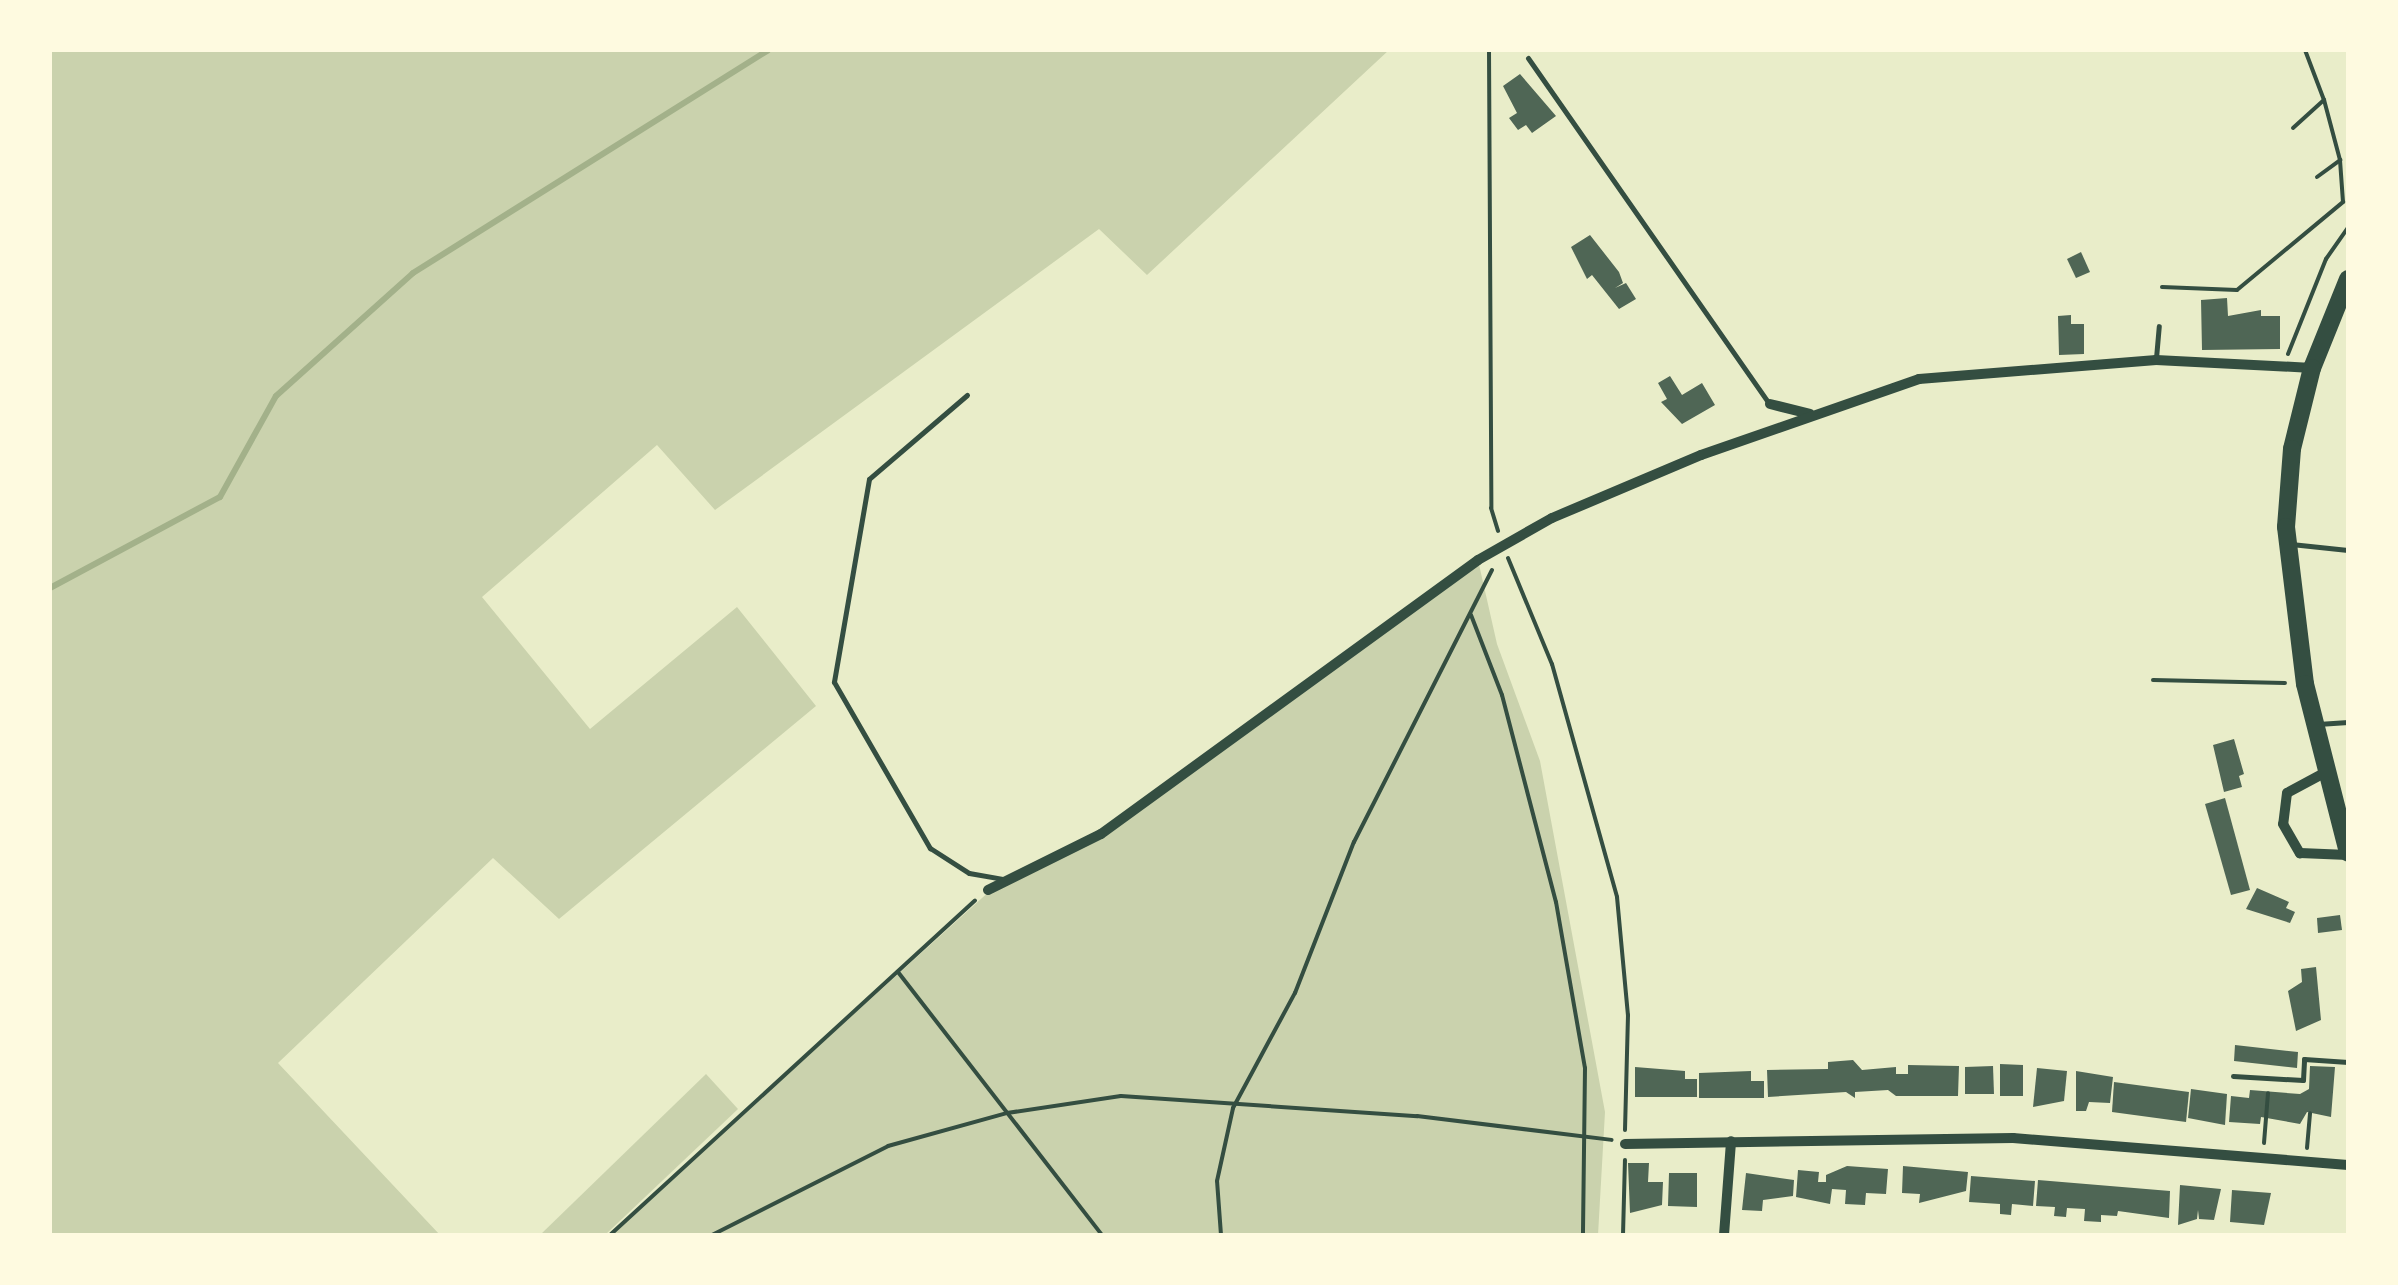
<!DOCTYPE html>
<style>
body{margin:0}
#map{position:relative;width:2398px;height:1285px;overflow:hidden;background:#e9edc9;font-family:Karla,sans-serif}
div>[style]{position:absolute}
.green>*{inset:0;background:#cad2ad}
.stream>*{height:6px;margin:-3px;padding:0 3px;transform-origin:3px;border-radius:3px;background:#a3b18a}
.building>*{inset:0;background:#4f6655}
.path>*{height:4px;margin:-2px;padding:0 2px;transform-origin:2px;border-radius:2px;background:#344e41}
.service>*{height:5px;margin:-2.5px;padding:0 2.5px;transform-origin:2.5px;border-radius:2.5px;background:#344e41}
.minor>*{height:10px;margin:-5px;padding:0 5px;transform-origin:5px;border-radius:5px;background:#344e41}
.primary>*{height:18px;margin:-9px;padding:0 9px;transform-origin:9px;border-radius:9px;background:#344e41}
span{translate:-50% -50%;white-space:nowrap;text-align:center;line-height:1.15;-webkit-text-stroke:8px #fefae0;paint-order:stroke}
.frame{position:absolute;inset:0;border:52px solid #fefae0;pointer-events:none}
</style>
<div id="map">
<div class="green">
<i style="clip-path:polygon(50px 50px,1389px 50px,1147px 275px,1099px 229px,715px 510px,657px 445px,482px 597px,590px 729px,737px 607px,816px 706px,559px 919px,493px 858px,278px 1063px,440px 1235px,50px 1235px)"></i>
<i style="clip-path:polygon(1478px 560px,1497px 644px,1540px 761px,1605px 1112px,1598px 1235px,610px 1235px,1003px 879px,1101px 834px)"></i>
<i style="clip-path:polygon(706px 1074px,738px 1109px,605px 1235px,540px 1235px)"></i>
</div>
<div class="stream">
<i style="left:50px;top:588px;width:193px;rotate:-28.2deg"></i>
<i style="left:220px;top:497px;width:115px;rotate:-61deg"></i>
<i style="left:276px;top:396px;width:184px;rotate:-41.9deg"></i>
<i style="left:413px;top:273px;width:419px;rotate:-32.1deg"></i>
</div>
<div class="building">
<i style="clip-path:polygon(1520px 74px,1556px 116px,1532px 133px,1526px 125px,1518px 130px,1509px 118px,1517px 113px,1503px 86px)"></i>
<i style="clip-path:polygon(1590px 235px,1619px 272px,1623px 283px,1615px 288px,1626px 283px,1636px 299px,1619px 309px,1592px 275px,1587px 279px,1571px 247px)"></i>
<i style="clip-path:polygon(2081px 252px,2090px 272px,2076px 278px,2067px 259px)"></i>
<i style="clip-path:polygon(2227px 298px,2228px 316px,2261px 310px,2261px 316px,2280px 316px,2280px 349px,2202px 350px,2201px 300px)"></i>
<i style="clip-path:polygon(2071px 315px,2071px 324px,2084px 324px,2084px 354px,2059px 355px,2058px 316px)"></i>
<i style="clip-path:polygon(1670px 376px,1682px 395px,1702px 383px,1715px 405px,1682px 424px,1661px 402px,1667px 399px,1658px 383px)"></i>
<i style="clip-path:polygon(2234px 739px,2244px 774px,2239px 776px,2242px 787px,2224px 792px,2213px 745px)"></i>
<i style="clip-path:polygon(2225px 798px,2250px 890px,2231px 895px,2205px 804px)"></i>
<i style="clip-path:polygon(2257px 888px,2289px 902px,2286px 908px,2295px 912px,2290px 923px,2246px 909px)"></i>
<i style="clip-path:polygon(2340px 915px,2342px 930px,2318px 933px,2317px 918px)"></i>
<i style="clip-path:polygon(2316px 967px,2321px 1020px,2296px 1031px,2288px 991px,2302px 982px,2301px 969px)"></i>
<i style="clip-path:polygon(2235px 1045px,2298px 1052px,2297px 1068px,2234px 1061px)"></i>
<i style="clip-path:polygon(1853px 1060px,1862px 1070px,1896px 1067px,1896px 1074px,1908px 1074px,1908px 1065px,1959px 1066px,1958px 1096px,1896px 1096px,1888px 1090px,1855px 1092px,1855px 1098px,1846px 1092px,1768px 1097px,1767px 1070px,1828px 1069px,1828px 1062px)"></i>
<i style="clip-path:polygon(2000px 1064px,2023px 1065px,2023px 1096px,2000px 1096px)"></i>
<i style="clip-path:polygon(1993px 1066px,1994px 1094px,1965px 1094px,1965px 1067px)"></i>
<i style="clip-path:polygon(2310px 1066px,2335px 1067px,2331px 1117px,2307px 1112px,2300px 1124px,2261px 1117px,2260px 1124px,2229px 1122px,2231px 1096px,2249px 1098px,2250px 1090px,2300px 1094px,2309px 1089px)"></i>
<i style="clip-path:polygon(1635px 1067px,1685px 1071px,1685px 1079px,1697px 1079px,1697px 1097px,1635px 1097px)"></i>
<i style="clip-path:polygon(2037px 1068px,2067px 1071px,2064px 1101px,2033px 1107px)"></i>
<i style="clip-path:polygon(1751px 1071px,1751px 1081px,1764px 1081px,1764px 1098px,1699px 1098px,1699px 1073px)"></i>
<i style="clip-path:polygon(2076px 1071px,2113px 1077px,2110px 1103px,2089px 1102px,2086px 1111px,2076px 1111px)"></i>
<i style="clip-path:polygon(2114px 1082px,2189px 1092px,2186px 1122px,2112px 1112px)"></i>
<i style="clip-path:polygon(2191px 1089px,2227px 1094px,2225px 1125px,2188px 1118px)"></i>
<i style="clip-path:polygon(1628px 1163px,1649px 1163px,1648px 1182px,1663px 1182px,1662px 1205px,1630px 1213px)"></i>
<i style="clip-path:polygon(1847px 1166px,1888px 1169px,1886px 1194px,1866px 1193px,1865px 1205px,1845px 1204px,1846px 1190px,1832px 1189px,1830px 1204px,1796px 1197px,1798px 1170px,1819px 1172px,1818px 1182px,1826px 1182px,1826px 1175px)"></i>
<i style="clip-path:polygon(1903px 1166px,1968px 1172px,1966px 1191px,1919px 1203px,1920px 1194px,1902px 1193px)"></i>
<i style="clip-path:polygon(1669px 1173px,1697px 1173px,1697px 1207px,1668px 1206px)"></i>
<i style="clip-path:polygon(1746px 1173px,1794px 1180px,1793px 1196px,1763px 1200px,1762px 1211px,1742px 1210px)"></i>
<i style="clip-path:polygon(1971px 1176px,2035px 1181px,2033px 1206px,2012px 1204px,2011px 1215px,2000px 1214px,2000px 1204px,1969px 1202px)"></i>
<i style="clip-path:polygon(2038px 1180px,2170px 1191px,2169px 1218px,2118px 1211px,2117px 1216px,2101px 1215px,2101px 1222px,2084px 1221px,2085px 1209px,2067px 1208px,2066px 1217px,2054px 1216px,2055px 1207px,2036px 1206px)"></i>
<i style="clip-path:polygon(2180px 1185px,2221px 1189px,2214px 1220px,2199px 1219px,2198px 1210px,2197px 1219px,2178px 1225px)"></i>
<i style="clip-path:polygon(2232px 1190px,2271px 1193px,2264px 1225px,2230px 1222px)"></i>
</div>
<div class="path">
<i style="left:1489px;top:50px;width:458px;rotate:89.7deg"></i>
<i style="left:1491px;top:508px;width:24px;rotate:73deg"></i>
<i style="left:2293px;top:128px;width:42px;rotate:-42.1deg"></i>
<i style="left:2324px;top:100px;width:53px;rotate:-110.8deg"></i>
<i style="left:2317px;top:177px;width:29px;rotate:-36deg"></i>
<i style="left:2340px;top:160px;width:62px;rotate:-104.9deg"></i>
<i style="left:2162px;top:287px;width:75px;rotate:2.3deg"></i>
<i style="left:2237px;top:290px;width:138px;rotate:-39.7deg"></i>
<i style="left:2343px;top:202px;width:42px;rotate:-94.1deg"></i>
<i style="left:2288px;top:354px;width:102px;rotate:-68.2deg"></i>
<i style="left:2326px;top:259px;width:38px;rotate:-55deg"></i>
<i style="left:1508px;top:558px;width:115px;rotate:67.5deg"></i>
<i style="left:1552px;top:664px;width:242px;rotate:74.4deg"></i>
<i style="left:1617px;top:897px;width:119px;rotate:84.7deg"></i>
<i style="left:1628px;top:1015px;width:115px;rotate:91.5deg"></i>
<i style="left:1471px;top:615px;width:86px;rotate:68.8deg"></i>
<i style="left:1502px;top:695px;width:214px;rotate:75.4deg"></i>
<i style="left:1556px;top:902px;width:169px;rotate:80.1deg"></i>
<i style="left:1585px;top:1068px;width:167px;rotate:90.7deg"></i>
<i style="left:2153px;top:680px;width:132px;rotate:1.3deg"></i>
<i style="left:898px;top:972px;width:333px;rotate:52.2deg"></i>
<i style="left:2264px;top:1143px;width:50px;rotate:-85.4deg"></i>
<i style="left:2307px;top:1148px;width:35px;rotate:-85deg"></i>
<i style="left:610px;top:1235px;width:495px;rotate:-42.5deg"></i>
<i style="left:712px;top:1235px;width:197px;rotate:-26.8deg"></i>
<i style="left:888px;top:1146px;width:123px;rotate:-15.5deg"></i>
<i style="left:1007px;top:1113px;width:115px;rotate:-8.5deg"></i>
<i style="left:1121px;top:1096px;width:297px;rotate:3.9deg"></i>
<i style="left:1417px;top:1116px;width:196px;rotate:7deg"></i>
<i style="left:1221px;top:1235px;width:54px;rotate:-94.2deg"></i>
<i style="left:1217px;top:1181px;width:75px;rotate:-77.6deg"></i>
<i style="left:1233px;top:1108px;width:131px;rotate:-61.7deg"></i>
<i style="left:1295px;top:993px;width:162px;rotate:-68.7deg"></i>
<i style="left:1354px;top:842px;width:305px;rotate:-63.1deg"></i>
<i style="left:1623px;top:1235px;width:75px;rotate:-88.5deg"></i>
</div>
<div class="service">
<i style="left:1528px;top:58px;width:419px;rotate:55.1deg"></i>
<i style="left:2156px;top:358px;width:32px;rotate:-85deg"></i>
<i style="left:967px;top:395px;width:129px;rotate:139.4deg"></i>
<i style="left:869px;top:479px;width:206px;rotate:99.8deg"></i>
<i style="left:834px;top:682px;width:192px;rotate:60deg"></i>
<i style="left:930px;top:848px;width:46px;rotate:32.7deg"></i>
<i style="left:969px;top:873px;width:34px;rotate:10deg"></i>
<i style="left:2291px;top:544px;width:57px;rotate:6deg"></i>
<i style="left:2318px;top:724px;width:30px;rotate:-4deg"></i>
<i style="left:2233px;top:1076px;width:70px;rotate:3.3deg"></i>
<i style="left:2303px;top:1080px;width:21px;rotate:-87deg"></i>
<i style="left:2304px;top:1059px;width:44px;rotate:3.9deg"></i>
</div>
<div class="minor">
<i style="left:1770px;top:404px;width:41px;rotate:14deg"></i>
<i style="left:2326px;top:772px;width:44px;rotate:151.7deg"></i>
<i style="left:2287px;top:793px;width:31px;rotate:97deg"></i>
<i style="left:2283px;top:824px;width:34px;rotate:60deg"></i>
<i style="left:2300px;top:853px;width:48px;rotate:2.4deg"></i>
<i style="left:988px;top:890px;width:126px;rotate:-26.4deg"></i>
<i style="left:1101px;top:834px;width:466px;rotate:-36deg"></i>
<i style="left:1478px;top:560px;width:85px;rotate:-29.6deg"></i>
<i style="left:1552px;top:518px;width:162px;rotate:-22.9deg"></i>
<i style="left:1701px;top:455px;width:231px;rotate:-19.2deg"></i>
<i style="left:1919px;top:379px;width:238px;rotate:-4.6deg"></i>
<i style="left:2156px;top:360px;width:156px;rotate:2.9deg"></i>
<i style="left:1625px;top:1144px;width:388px;rotate:-0.9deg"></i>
<i style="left:2013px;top:1138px;width:336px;rotate:4.6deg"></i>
<i style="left:1724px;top:1235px;width:94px;rotate:-85.7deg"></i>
</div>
<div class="primary">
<i style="left:2348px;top:279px;width:96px;rotate:112deg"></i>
<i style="left:2312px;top:368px;width:83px;rotate:103.9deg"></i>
<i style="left:2292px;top:449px;width:78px;rotate:94.4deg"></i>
<i style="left:2286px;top:527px;width:158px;rotate:83.1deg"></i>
<i style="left:2305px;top:684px;width:174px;rotate:75.7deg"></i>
</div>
<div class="frame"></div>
</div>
